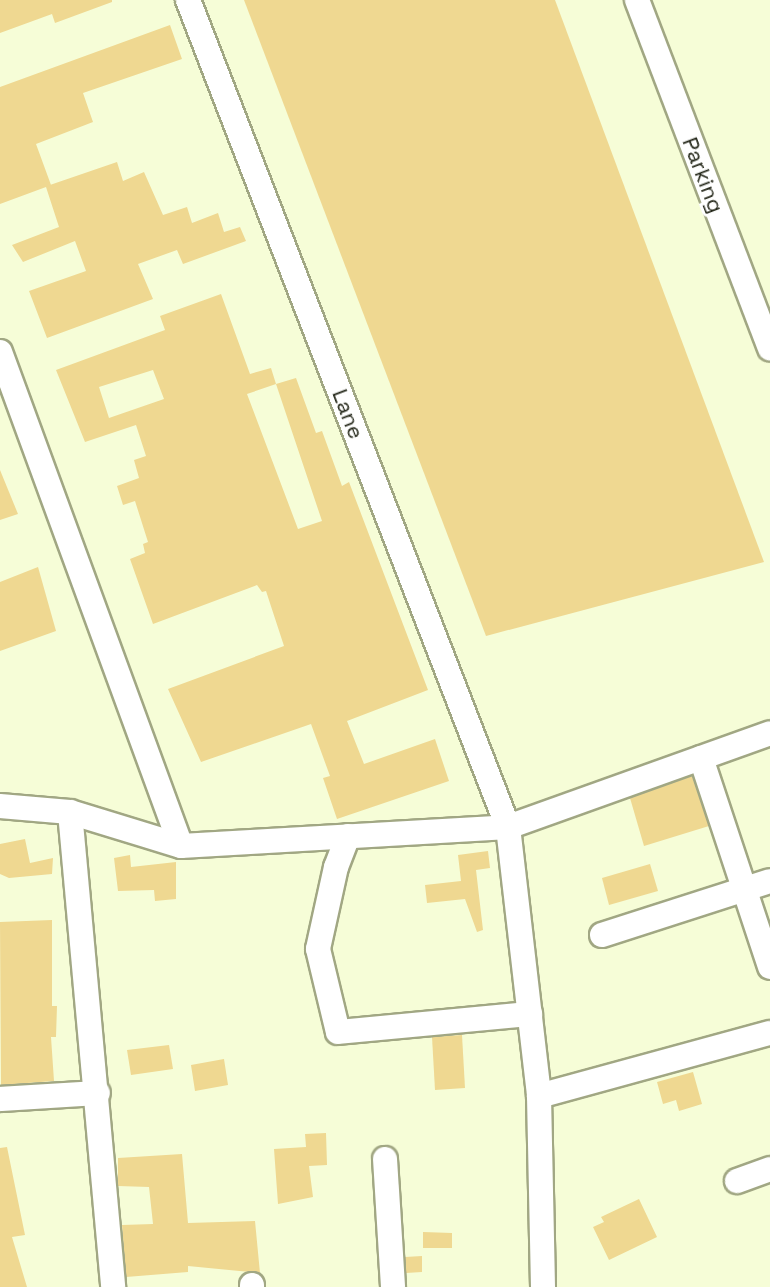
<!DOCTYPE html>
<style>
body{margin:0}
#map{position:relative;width:770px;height:1287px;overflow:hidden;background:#f6fdd7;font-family:"Space Grotesk",sans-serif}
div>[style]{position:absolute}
.building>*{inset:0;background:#efd891}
.roads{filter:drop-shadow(2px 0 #a1a783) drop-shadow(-2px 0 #a1a783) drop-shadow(0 2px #a1a783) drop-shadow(0 -2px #a1a783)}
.minor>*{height:24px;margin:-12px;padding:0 12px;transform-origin:12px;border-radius:12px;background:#fff}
span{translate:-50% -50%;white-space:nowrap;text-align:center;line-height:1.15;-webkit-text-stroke:6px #fff;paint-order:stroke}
.street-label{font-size:22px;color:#25281a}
</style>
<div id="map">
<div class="building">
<i style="clip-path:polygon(0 0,112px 0,112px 2px,55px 23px,52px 14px,0 33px)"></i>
<i style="clip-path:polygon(244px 0,555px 0,764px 562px,486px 636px)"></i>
<i style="clip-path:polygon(170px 25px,182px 59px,83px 93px,93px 122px,36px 144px,51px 185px,47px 186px,117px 162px,123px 181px,144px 172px,163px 215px,187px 207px,192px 223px,218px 213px,224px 232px,240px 227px,246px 241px,183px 264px,177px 250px,138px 264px,153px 299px,47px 338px,29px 291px,86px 271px,75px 241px,23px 262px,12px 245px,59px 227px,46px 187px,0 204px,0 87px)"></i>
<i style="clip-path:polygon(evenodd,221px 294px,250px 374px,271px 368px,276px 384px,296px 378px,316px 433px,322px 431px,342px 486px,349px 482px,428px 690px,347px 721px,364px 764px,435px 739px,449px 781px,337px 819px,323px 778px,330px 776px,311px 724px,201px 762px,168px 689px,284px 646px,266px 591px,262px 592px,257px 585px,153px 624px,130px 559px,145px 553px,143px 544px,148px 542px,135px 501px,123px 505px,117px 486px,139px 478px,134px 460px,146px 456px,136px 425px,85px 442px,56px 370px,165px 330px,160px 316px,221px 294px,153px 370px,164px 399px,109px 418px,99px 387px,153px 370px,221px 294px,276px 384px,322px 521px,298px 529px,247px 394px,276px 384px)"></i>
<i style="clip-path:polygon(0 470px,18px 514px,0 520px)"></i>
<i style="clip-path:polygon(38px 567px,56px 631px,0 651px,0 582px)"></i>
<i style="clip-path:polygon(692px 776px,709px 826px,644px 846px,630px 798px)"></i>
<i style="clip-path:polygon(25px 839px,30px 863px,53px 858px,52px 874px,9px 878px,0 874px,0 844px)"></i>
<i style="clip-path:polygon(488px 851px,490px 868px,476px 870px,483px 930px,477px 932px,465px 899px,427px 903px,425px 885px,461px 881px,458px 855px)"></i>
<i style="clip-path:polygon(130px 855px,131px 867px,176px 862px,176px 899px,155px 901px,154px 890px,118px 891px,114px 858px)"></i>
<i style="clip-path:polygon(650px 864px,658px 891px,609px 905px,602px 878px)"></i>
<i style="clip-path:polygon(52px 920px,52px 1006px,57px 1006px,56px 1037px,51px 1037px,54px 1081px,1px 1085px,0 922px)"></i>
<i style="clip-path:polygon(462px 1035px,465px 1088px,435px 1090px,432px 1037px)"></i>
<i style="clip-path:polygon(169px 1045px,173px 1069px,131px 1075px,127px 1050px)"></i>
<i style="clip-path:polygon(224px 1059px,228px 1085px,195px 1091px,191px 1065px)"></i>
<i style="clip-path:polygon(693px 1072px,702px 1104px,679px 1111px,676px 1100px,663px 1104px,657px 1082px)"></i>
<i style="clip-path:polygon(326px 1133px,327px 1165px,309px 1166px,313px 1197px,278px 1204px,274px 1149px,306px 1147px,305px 1134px)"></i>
<i style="clip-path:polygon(7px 1147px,25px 1235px,12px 1237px,27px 1287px,0 1287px,0 1148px)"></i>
<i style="clip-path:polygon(182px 1154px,188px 1223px,255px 1221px,260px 1273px,188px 1266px,188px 1272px,126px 1277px,122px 1225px,153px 1224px,149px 1187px,118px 1186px,118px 1158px)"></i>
<i style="clip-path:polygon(639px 1199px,657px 1237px,609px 1260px,593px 1227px,604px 1222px,601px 1217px)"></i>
<i style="clip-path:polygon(423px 1232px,452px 1233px,452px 1248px,423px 1248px)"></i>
<i style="clip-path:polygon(422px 1256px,422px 1272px,406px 1273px,405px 1257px)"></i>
</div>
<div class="roads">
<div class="minor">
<i style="left:188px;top:0;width:887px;rotate:68.85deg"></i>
<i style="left:508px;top:827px;width:271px;rotate:83.4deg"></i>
<i style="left:539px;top:1096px;width:191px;rotate:88.8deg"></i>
<i style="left:637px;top:0;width:373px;rotate:69.1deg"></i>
<i style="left:0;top:352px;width:526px;rotate:69.88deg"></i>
<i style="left:701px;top:758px;width:220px;rotate:71.7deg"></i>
<i style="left:0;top:806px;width:70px;rotate:4.9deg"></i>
<i style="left:70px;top:812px;width:116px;rotate:17deg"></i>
<i style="left:181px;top:846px;width:328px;rotate:-3.3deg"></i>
<i style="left:508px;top:827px;width:278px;rotate:-19.7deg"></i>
<i style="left:70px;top:812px;width:477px;rotate:84.8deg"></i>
<i style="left:348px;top:836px;width:33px;rotate:111deg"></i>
<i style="left:336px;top:867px;width:84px;rotate:102.4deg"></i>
<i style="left:318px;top:949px;width:85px;rotate:76.5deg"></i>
<i style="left:338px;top:1032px;width:193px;rotate:-5.4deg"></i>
<i style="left:602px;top:935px;width:176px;rotate:-17.8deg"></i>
<i style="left:539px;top:1096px;width:239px;rotate:-15.3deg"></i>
<i style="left:0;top:1099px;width:98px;rotate:-3.5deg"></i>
<i style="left:385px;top:1159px;width:128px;rotate:86.4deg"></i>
<i style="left:737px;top:1181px;width:35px;rotate:-20deg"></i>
<i style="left:252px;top:1285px;width:2px;rotate:90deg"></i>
</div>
</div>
<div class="street-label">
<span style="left:703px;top:175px;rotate:69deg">Parking</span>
<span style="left:348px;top:414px;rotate:69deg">Lane</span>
</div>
</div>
